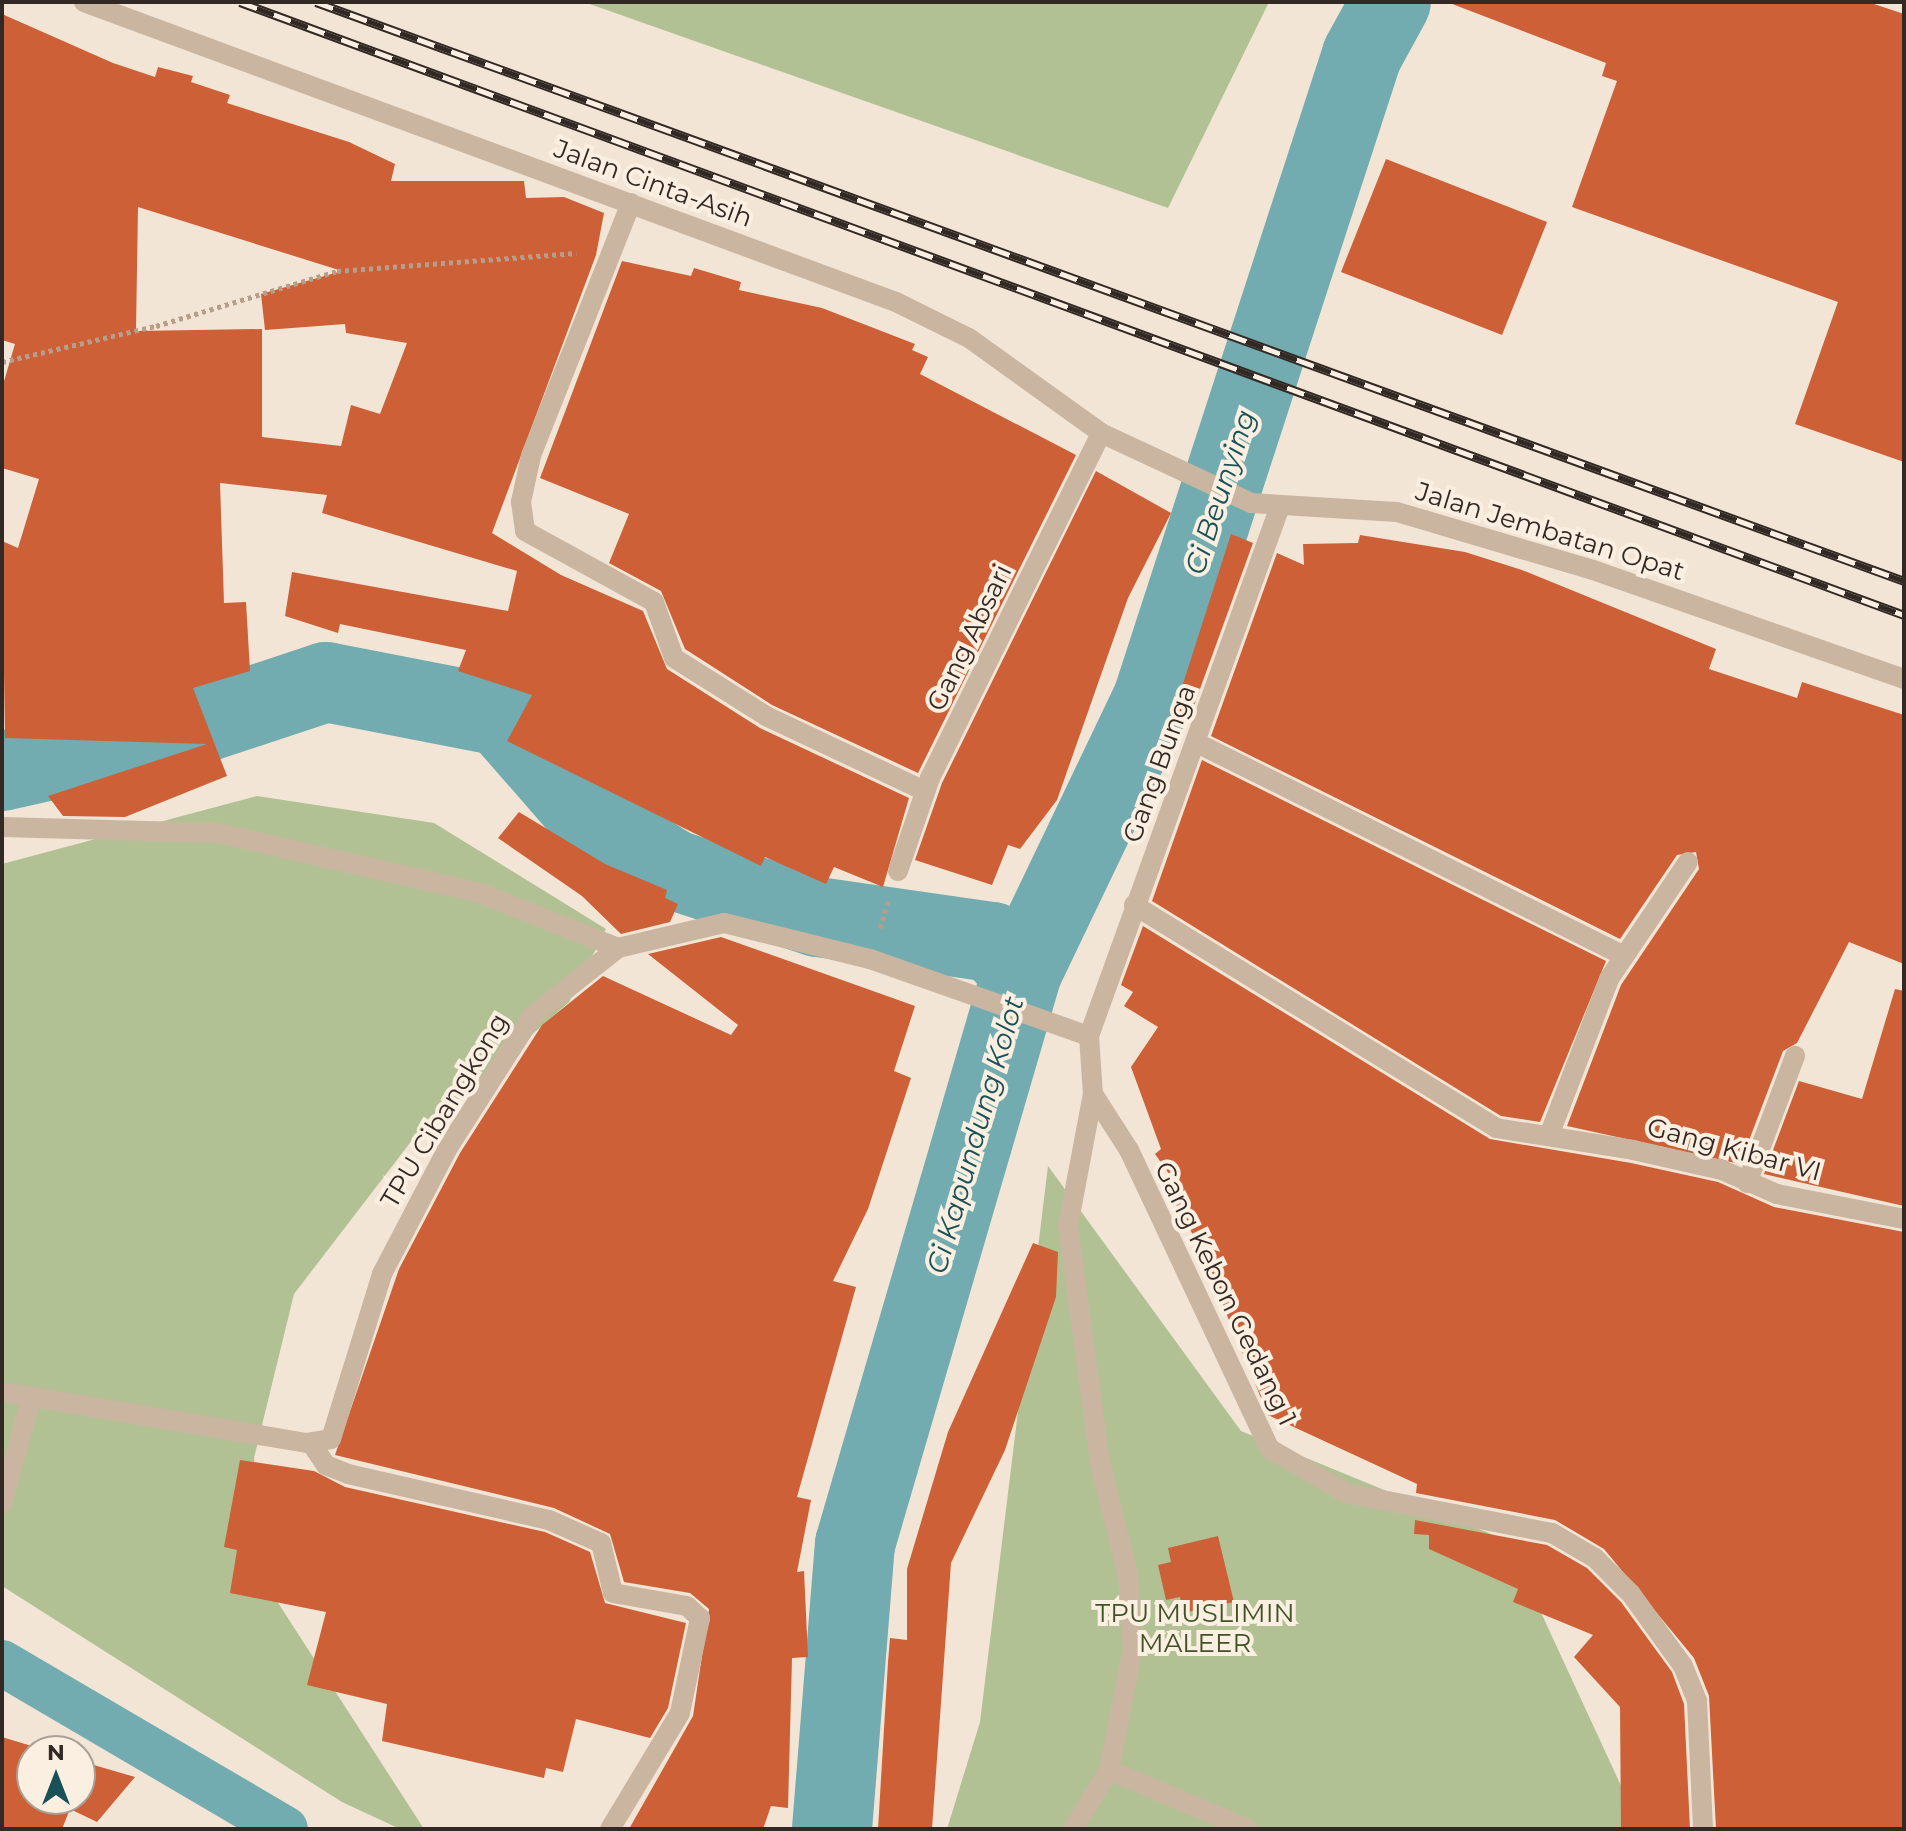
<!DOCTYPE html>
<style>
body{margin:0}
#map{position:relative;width:1906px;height:1831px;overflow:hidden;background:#f2e5d5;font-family:Montserrat,sans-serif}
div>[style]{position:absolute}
.green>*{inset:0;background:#b1c194}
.canal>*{height:46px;margin:-23px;padding:0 23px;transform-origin:23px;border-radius:23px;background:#72acb0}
.river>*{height:80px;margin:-40px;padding:0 40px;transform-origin:40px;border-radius:40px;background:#72acb0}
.building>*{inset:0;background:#cd6037}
.path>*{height:5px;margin-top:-2.5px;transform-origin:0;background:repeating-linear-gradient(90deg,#b69e8b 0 4px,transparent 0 8px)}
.minor>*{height:20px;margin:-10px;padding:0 10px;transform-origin:10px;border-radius:10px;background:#cab5a0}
.rail>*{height:9px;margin-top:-4.5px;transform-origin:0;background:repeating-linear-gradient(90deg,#faefe1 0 18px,#332924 0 36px);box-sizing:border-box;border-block:2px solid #332924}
span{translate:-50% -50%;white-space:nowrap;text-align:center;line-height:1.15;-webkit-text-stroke:8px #faefe1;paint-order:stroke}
.street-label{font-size:26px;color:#332924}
.park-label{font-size:26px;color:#415326}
.water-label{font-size:28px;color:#185157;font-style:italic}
.frame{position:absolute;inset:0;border:4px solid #332924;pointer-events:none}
.north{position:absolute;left:16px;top:1735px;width:80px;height:80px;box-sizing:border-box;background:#faefe1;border:2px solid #aaa095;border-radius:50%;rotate:0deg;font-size:22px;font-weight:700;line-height:32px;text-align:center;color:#332924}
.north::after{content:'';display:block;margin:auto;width:28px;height:36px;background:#185157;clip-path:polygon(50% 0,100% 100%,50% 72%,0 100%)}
</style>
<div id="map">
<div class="green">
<i style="clip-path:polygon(584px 2px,1269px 2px,1168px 208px)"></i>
<i style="clip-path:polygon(257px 796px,434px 823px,606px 929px,569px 1002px,413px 1139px,294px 1294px,254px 1458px,273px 1595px,424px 1829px,400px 1829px,342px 1802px,2px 1586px,2px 864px)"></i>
<i style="clip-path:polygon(1048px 1166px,1241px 1431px,1508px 1541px,1641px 1829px,947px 1829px,980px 1722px)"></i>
</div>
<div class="canal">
<i style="left:2px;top:1663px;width:328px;rotate:30.4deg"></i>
</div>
<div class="river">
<i style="left:2px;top:771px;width:177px;rotate:-12.7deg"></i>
<i style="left:175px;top:732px;width:159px;rotate:-18.3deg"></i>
<i style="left:326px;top:682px;width:178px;rotate:11deg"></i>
<i style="left:501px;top:716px;width:135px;rotate:48.9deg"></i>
<i style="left:590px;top:818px;width:99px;rotate:31.8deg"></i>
<i style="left:674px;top:870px;width:151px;rotate:18.1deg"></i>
<i style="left:818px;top:917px;width:176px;rotate:8.2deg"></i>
<i style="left:992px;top:942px;width:42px;rotate:45deg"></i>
<i style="left:832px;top:1829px;width:286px;rotate:-85.4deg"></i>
<i style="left:855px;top:1544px;width:596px;rotate:-73.72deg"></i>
<i style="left:1022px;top:972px;width:304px;rotate:-64.4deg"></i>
<i style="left:1153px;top:698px;width:676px;rotate:-71.99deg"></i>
<i style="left:1362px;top:55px;width:60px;rotate:-61.3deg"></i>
</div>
<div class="building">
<i style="clip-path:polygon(1447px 2px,1868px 2px,1904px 14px,1904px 462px,1795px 424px,1838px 302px,1572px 207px,1617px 81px,1602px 76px,1606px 63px)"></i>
<i style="clip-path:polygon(evenodd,2px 14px,113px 63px,155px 77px,158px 67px,193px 76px,191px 82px,230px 95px,227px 103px,349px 142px,395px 164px,391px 181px,524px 181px,526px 198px,564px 197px,604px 213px,596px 255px,492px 533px,561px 575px,643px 611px,667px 669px,760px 728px,909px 798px,883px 887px,834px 867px,826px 884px,765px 857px,761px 866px,507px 741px,532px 695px,458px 671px,466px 650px,340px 624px,338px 633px,285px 616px,292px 572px,508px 611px,517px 571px,322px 513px,327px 495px,220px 483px,224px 603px,246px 602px,250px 671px,193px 688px,227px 776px,125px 817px,63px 816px,48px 796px,207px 744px,5px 738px,2px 541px,18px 548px,39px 479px,2px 468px,2px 388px,15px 344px,2px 340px,2px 14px,138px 207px,342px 271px,261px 294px,265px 330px,345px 324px,346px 333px,407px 343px,380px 414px,351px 405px,341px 446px,262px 437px,262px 329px,136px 331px,138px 207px)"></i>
<i style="clip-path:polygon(1386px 159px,1547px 222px,1502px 335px,1341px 272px)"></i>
<i style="clip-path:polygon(622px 261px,691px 276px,694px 268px,741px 282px,739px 290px,822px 308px,915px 344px,912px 350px,928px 357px,920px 374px,1076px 455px,918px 773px,772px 705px,685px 649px,661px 591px,609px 563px,629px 514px,540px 478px)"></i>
<i style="clip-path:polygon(1096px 471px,1171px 513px,1128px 598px,1057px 800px,1020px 849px,1008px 845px,992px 885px,915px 860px,942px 783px)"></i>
<i style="clip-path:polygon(1231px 534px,1253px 543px,1188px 722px,1172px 718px)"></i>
<i style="clip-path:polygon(1360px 535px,1465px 552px,1522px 570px,1716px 649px,1709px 669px,1797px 698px,1802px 682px,1904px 715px,1904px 964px,1849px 942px,1797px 1043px,1783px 1051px,1740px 1164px,1567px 1126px,1621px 985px,1699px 869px,1696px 852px,1677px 855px,1620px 939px,1211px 736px,1277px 553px,1304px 565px,1303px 544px,1358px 543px)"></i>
<i style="clip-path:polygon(1202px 760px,1606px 961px,1540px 1122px,1501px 1116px,1152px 901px)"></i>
<i style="clip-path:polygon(519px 812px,605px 864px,667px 890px,665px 898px,678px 904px,670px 922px,621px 934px,582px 896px,498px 838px)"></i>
<i style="clip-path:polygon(1143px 926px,1490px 1139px,1631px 1163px,1718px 1182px,1774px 1207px,1904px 1232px,1904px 1829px,1716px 1829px,1709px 1696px,1694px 1658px,1604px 1549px,1555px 1520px,1416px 1493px,1417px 1484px,1268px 1415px,1197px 1242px,1166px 1187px,1174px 1181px,1155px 1154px,1161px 1149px,1131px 1067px,1158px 1027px,1124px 1006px,1133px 992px,1121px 985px)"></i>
<i style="clip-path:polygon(721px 937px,915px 1006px,894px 1071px,911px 1078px,868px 1209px,833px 1281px,856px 1287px,797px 1497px,811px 1500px,797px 1572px,804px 1571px,808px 1657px,792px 1658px,788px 1808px,771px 1806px,763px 1829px,629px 1829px,693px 1716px,709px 1609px,690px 1593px,624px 1582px,610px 1534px,554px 1508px,335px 1455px,399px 1269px,460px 1153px,542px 1025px,603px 976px,731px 1035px,738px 1025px,648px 954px)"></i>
<i style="clip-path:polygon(1895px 989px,1904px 991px,1904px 1206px,1764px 1174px,1799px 1081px,1862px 1099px)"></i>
<i style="clip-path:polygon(1033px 1243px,1058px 1252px,1056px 1297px,1005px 1450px,951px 1563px,932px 1829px,878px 1829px,888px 1662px,890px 1638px,907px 1640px,907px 1569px,948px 1432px)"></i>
<i style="clip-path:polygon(240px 1460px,314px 1471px,345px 1487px,545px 1532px,590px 1552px,605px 1603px,686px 1623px,668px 1708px,650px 1738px,576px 1719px,563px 1772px,546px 1768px,544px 1778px,382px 1741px,387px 1704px,307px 1685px,326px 1612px,230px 1593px,237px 1550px,224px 1547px)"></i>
<i style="clip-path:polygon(1415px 1520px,1547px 1545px,1587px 1568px,1621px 1602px,1672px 1672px,1684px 1704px,1690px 1829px,1621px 1829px,1620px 1707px,1574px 1657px,1593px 1635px,1513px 1602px,1518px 1589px,1429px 1549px,1429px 1535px,1414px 1534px)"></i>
<i style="clip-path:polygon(1218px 1536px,1234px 1602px,1183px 1613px,1180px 1597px,1166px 1600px,1158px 1565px,1171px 1562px,1168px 1548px)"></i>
<i style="clip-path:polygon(2px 1737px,48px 1751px,32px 1751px,32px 1799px,80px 1799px,80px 1761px,135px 1777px,97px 1822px,70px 1809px,62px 1829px,2px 1829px)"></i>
</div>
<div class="path">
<i style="left:2px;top:362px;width:158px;rotate:-13.2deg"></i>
<i style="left:156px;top:326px;width:189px;rotate:-16.9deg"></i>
<i style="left:337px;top:271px;width:240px;rotate:-4.3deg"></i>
<i style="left:880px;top:928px;width:30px;rotate:-73deg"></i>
</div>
<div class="minor">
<i style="left:84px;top:2px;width:866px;rotate:20.28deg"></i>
<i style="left:896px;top:302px;width:81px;rotate:26.3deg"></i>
<i style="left:969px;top:338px;width:163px;rotate:35.7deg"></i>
<i style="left:1101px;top:433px;width:166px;rotate:25deg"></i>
<i style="left:1251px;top:503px;width:146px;rotate:3.5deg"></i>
<i style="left:1397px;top:512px;width:204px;rotate:16.5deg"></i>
<i style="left:1593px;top:570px;width:330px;rotate:19.3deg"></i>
<i style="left:631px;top:203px;width:272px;rotate:111.6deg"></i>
<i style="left:531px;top:456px;width:47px;rotate:102.3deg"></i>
<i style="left:521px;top:502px;width:29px;rotate:82deg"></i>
<i style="left:525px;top:531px;width:147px;rotate:28.8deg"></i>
<i style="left:654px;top:602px;width:59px;rotate:70.3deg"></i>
<i style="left:674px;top:658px;width:109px;rotate:32.2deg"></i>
<i style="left:766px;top:716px;width:176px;rotate:25.3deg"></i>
<i style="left:1279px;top:509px;width:560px;rotate:109.83deg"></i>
<i style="left:1089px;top:1036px;width:58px;rotate:86.1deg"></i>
<i style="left:1093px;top:1094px;width:67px;rotate:57.3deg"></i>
<i style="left:1129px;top:1150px;width:331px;rotate:64.8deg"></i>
<i style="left:1270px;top:1449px;width:88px;rotate:30.1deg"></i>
<i style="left:1346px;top:1493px;width:210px;rotate:11deg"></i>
<i style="left:1552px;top:1533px;width:50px;rotate:30.2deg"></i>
<i style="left:1595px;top:1558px;width:51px;rotate:45deg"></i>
<i style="left:1631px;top:1594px;width:89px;rotate:54.2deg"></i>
<i style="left:1683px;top:1666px;width:38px;rotate:68deg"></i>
<i style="left:1697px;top:1701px;width:128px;rotate:87.3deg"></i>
<i style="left:1199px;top:744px;width:474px;rotate:26.5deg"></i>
<i style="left:2px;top:827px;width:216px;rotate:1.6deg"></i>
<i style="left:218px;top:833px;width:269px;rotate:12.9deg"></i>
<i style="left:480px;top:893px;width:149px;rotate:21.7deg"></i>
<i style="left:898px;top:871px;width:98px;rotate:-71deg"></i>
<i style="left:930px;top:778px;width:385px;rotate:-63.6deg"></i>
<i style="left:1134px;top:905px;width:425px;rotate:31.6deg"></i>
<i style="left:1496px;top:1128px;width:139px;rotate:9.1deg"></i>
<i style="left:1633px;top:1150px;width:91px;rotate:12.7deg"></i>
<i style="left:1722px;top:1170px;width:60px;rotate:23.6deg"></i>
<i style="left:1777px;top:1194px;width:129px;rotate:11.1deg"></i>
<i style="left:1550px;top:1133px;width:165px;rotate:-69deg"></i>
<i style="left:1609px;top:979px;width:141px;rotate:-56deg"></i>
<i style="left:1747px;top:1183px;width:136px;rotate:-69.3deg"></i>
<i style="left:2px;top:1392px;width:309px;rotate:9.5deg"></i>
<i style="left:307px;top:1443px;width:24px;rotate:-9deg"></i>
<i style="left:331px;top:1439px;width:173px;rotate:-72.8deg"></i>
<i style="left:382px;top:1274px;width:144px;rotate:-62.4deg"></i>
<i style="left:449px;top:1146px;width:154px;rotate:-57.4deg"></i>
<i style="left:532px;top:1016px;width:110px;rotate:-38.3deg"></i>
<i style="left:618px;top:948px;width:109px;rotate:-13.3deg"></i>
<i style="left:724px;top:923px;width:150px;rotate:13.9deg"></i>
<i style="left:870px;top:959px;width:232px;rotate:19.4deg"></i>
<i style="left:311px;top:1443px;width:27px;rotate:56deg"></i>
<i style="left:326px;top:1465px;width:24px;rotate:22deg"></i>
<i style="left:348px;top:1474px;width:206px;rotate:12.9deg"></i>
<i style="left:549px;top:1520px;width:57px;rotate:23.9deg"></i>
<i style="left:601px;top:1543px;width:51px;rotate:76.5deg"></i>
<i style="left:613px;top:1593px;width:75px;rotate:10deg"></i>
<i style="left:687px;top:1606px;width:18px;rotate:43deg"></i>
<i style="left:700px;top:1618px;width:97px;rotate:101.9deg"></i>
<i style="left:680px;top:1713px;width:135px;rotate:121.1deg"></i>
<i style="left:2px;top:1504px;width:109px;rotate:-74.6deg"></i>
<i style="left:1109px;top:1770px;width:151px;rotate:23deg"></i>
<i style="left:1073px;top:1829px;width:69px;rotate:-58.6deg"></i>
<i style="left:1109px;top:1770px;width:124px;rotate:-78.9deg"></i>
<i style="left:1133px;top:1648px;width:73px;rotate:-93.9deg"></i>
<i style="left:1128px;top:1575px;width:115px;rotate:-104deg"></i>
<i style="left:1100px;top:1463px;width:239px;rotate:-97.7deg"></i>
<i style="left:1068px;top:1226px;width:134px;rotate:-79.3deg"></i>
</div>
<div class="rail">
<i style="left:240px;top:2px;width:1773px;rotate:20.22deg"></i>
<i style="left:316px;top:2px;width:1690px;rotate:20.03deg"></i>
</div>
<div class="street-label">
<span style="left:653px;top:184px;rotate:20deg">Jalan Cinta-Asih</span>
<span style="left:1550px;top:532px;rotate:17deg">Jalan Jembatan Opat</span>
<span style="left:970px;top:638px;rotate:-64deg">Gang Absari</span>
<span style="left:1160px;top:764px;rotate:-70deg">Gang Bunga</span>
<span style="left:445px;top:1111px;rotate:-59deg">TPU Cibangkong</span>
<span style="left:1734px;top:1150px;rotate:15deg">Gang Kibar VI</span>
<span style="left:1225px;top:1294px;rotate:64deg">Gang Kebon Gedang 1</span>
</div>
<div class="park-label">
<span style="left:1195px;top:1629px">TPU MUSLIMIN<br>MALEER</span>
</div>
<div class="water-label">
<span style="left:1220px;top:492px;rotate:-72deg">Ci Beunying</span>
<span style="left:975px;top:1135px;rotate:-74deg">Ci Kapundung Kolot</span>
</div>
<div class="frame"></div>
<div class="north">N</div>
</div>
